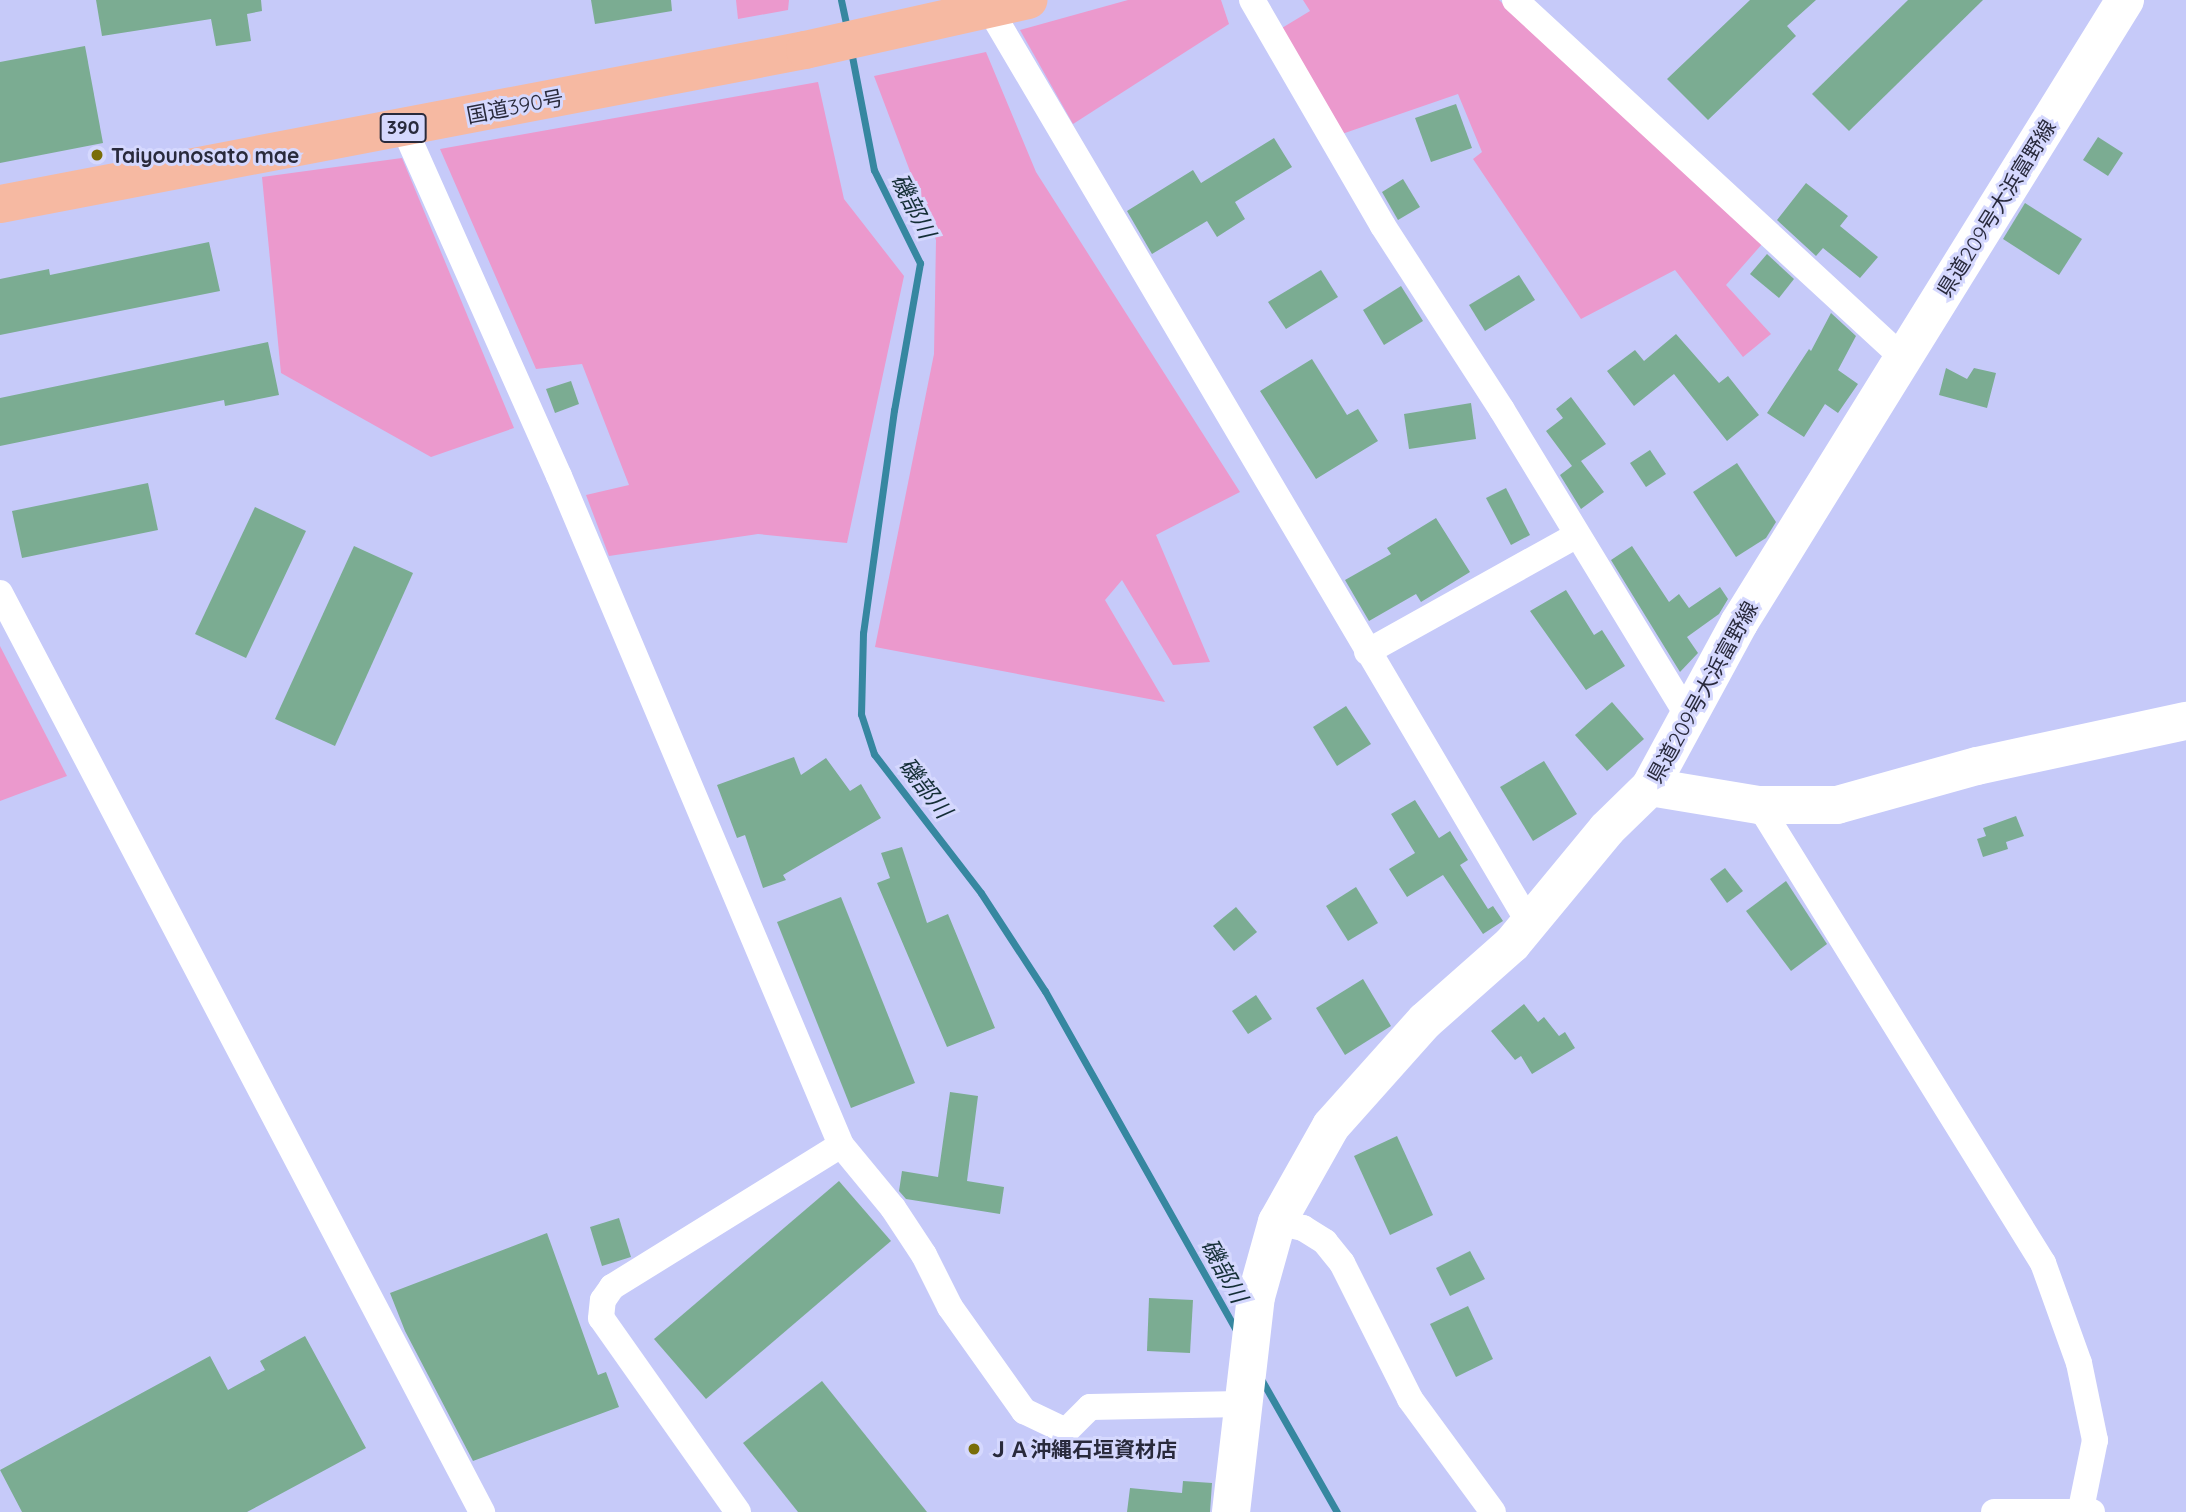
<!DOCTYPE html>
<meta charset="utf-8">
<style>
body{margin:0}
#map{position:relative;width:2186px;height:1512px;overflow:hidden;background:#c6caf9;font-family:Quicksand,"Noto Sans JP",sans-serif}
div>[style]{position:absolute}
.green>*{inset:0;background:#eb99cd}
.stream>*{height:7px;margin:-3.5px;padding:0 3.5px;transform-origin:3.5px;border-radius:3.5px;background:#3687a0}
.building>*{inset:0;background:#7bac92}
.street>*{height:26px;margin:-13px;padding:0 13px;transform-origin:13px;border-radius:13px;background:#fff}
.secondary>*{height:38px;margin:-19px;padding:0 19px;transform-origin:19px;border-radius:19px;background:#fff}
.highway>*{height:38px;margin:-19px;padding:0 19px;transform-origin:19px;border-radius:19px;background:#f6b9a2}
.dots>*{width:19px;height:19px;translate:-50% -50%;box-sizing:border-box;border:4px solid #d5d8fe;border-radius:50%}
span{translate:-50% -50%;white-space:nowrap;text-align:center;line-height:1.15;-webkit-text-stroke:6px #d5d8fe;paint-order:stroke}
.shield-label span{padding:2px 5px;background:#d5d8fe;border:2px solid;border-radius:5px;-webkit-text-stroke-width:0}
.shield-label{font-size:19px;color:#292a3c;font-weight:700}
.street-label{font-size:21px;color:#292a3c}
.poi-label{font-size:21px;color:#292a3c;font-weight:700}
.left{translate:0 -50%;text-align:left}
.water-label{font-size:23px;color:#142e36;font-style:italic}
</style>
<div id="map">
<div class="green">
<i style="clip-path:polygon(736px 0,789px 0,788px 10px,738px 19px)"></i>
<i style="clip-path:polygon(1128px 0,1221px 0,1229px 24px,1073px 124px,1020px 30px)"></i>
<i style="clip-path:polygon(1303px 0,1499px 0,1763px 243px,1726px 285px,1771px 334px,1743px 357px,1675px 270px,1581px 319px,1473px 159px,1482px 152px,1458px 94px,1339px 135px,1277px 31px,1310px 11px)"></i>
<i style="clip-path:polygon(986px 52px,1036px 172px,1240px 492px,1156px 535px,1210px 662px,1173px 665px,1122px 580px,1105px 600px,1165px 702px,875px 647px,934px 354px,936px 240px,874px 76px)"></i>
<i style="clip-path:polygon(818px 82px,844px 199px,904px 276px,847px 543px,758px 534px,609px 556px,586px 495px,629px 485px,582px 364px,536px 369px,440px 149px)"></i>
<i style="clip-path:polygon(402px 158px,514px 428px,431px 457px,281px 373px,262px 177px)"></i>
<i style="clip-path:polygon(0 646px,67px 776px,0 801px)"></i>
</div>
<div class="stream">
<i style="left:841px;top:0;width:30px;rotate:78deg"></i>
<i style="left:851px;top:51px;width:121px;rotate:79.1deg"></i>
<i style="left:874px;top:170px;width:104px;rotate:63.7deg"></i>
<i style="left:920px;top:263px;width:149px;rotate:100deg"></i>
<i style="left:894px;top:410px;width:225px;rotate:97.9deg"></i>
<i style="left:863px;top:633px;width:81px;rotate:91.4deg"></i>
<i style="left:861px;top:714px;width:42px;rotate:72deg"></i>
<i style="left:874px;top:754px;width:175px;rotate:52.4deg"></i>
<i style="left:981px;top:893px;width:117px;rotate:56.9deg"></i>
<i style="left:1045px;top:991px;width:394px;rotate:60.6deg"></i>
<i style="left:1261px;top:1379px;width:153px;rotate:60.3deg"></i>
</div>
<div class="building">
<i style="clip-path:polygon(96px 0,261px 0,262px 11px,247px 14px,251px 41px,216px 46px,211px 19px,102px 36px)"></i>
<i style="clip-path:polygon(591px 0,671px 0,672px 11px,595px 24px)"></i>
<i style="clip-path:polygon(1750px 0,1816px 0,1787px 26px,1796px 36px,1708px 120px,1667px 79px)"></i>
<i style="clip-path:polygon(1908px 0,1983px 0,1849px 131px,1812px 94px)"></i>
<i style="clip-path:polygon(85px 46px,103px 143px,0 163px,0 62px)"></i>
<i style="clip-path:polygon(1456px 104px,1472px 148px,1431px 162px,1415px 118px)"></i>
<i style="clip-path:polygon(2098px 137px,2123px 153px,2108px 176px,2083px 160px)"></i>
<i style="clip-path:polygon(1274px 138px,1292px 167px,1235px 202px,1245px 219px,1217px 237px,1207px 221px,1152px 254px,1127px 211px,1193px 170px,1201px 183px)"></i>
<i style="clip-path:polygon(1403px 179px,1420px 207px,1398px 220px,1382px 192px)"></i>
<i style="clip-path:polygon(1806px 183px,1848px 216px,1840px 226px,1878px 257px,1860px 278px,1823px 248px,1816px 256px,1777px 220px)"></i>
<i style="clip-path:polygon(2025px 203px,2082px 239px,2059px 275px,2003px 239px)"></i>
<i style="clip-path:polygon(209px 242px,220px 291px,0 335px,0 279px,49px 269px,50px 275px)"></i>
<i style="clip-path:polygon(1767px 254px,1794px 279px,1779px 298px,1750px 274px)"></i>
<i style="clip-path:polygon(1321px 270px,1338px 297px,1286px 329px,1268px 302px)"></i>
<i style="clip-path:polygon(1519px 275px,1535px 300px,1485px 331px,1469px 305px)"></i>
<i style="clip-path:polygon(1401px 286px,1423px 321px,1384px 345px,1363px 310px)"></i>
<i style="clip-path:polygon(1831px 313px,1856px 336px,1838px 370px,1858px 384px,1838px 413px,1825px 404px,1804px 437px,1767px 413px,1809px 349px,1811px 351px)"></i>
<i style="clip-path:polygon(1676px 334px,1719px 383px,1728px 376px,1759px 415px,1727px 441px,1674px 374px,1634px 406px,1607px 371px,1635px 350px,1644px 361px)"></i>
<i style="clip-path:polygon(268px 342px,279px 395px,225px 406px,224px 400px,0 446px,0 398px)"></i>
<i style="clip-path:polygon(1312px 359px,1347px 415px,1358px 409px,1378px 441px,1316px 479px,1260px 391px)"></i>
<i style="clip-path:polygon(1946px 368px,1967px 379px,1974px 368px,1996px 373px,1987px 408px,1939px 395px)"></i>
<i style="clip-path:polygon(571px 381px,579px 404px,555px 413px,546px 389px)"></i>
<i style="clip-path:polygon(1571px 397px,1606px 444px,1581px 461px,1604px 492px,1581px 509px,1560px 475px,1572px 466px,1546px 431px,1563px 418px,1556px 409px)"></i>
<i style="clip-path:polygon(1471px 403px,1476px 439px,1409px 449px,1404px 414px)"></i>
<i style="clip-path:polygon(1650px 450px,1666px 474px,1646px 487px,1630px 463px)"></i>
<i style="clip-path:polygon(1737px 463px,1776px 522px,1766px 538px,1736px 557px,1693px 492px)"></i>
<i style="clip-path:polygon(148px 483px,158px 530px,22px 558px,12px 511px)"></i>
<i style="clip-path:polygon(1506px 488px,1530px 535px,1511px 545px,1486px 498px)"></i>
<i style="clip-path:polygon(255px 507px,306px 531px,246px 658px,195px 634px)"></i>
<i style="clip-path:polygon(1436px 518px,1470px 572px,1421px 602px,1416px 594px,1369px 621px,1345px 580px,1391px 554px,1387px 548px)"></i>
<i style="clip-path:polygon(354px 546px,413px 573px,335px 746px,275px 719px)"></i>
<i style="clip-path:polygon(1632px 546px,1669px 602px,1679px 594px,1689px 608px,1720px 587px,1728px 599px,1719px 614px,1687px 637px,1698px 653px,1680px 672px,1611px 560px)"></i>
<i style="clip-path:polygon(1566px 590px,1594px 635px,1602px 630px,1625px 666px,1586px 690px,1530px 611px)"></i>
<i style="clip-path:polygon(1612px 702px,1644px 739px,1607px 771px,1575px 735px)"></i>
<i style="clip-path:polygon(1346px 706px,1371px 744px,1337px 766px,1313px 727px)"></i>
<i style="clip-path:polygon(794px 757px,801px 775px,826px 758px,850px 791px,861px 784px,881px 818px,783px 875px,786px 880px,763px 888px,745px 835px,737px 838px,717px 785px)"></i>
<i style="clip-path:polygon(1544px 761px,1577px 814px,1533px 841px,1500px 787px)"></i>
<i style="clip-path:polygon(1415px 800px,1439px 838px,1450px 831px,1468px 860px,1460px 865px,1488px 909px,1493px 906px,1503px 921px,1483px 934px,1443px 875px,1407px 897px,1389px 869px,1415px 853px,1391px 814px)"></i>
<i style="clip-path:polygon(2016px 816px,2024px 836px,2006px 842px,2008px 849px,1983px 857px,1977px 839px,1986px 836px,1983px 828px)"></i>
<i style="clip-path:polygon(902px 847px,927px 923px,948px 914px,995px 1028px,947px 1047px,877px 883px,890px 878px,881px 853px)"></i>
<i style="clip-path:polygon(1725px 868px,1743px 891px,1727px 903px,1710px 879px)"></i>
<i style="clip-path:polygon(1786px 881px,1827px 944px,1791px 971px,1746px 911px)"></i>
<i style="clip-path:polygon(1356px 887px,1378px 923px,1348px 941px,1326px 906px)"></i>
<i style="clip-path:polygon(841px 897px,915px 1083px,851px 1108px,777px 922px)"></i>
<i style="clip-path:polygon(1236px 907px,1257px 932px,1234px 951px,1213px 926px)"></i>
<i style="clip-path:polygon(1363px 979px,1391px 1026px,1345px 1055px,1316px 1008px)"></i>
<i style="clip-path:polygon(1256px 995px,1272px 1019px,1248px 1034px,1232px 1011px)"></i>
<i style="clip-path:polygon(1524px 1004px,1538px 1022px,1544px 1017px,1559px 1036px,1565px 1032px,1575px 1048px,1532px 1074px,1521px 1056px,1515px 1060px,1491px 1031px)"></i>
<i style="clip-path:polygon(950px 1092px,978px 1096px,967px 1181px,1004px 1187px,1000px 1214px,906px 1199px,899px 1191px,902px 1171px,938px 1177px)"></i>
<i style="clip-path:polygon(1397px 1136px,1433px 1215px,1390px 1235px,1354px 1156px)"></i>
<i style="clip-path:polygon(839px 1181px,891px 1241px,706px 1399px,654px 1339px)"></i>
<i style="clip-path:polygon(619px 1218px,631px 1257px,602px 1266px,590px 1227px)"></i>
<i style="clip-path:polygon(547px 1233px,598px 1375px,606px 1372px,619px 1407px,473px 1461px,405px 1331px,390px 1293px)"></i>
<i style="clip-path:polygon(1470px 1251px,1485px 1279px,1450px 1296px,1436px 1268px)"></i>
<i style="clip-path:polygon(1149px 1298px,1193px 1300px,1190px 1353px,1147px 1351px)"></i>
<i style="clip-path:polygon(1468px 1306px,1493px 1359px,1456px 1377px,1430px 1324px)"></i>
<i style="clip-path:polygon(305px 1336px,366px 1448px,247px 1512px,22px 1512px,0 1470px,210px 1356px,228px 1390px,265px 1370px,260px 1361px)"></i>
<i style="clip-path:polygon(822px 1381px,927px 1512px,798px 1512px,743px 1443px)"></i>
<i style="clip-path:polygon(1183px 1481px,1212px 1483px,1210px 1512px,1127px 1512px,1130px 1488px,1182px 1493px)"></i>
</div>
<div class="street">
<i style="left:1252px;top:0;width:261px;rotate:59.9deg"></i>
<i style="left:1383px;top:226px;width:219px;rotate:57.1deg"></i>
<i style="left:1502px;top:410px;width:358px;rotate:58.7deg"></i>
<i style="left:1515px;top:0;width:528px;rotate:42.7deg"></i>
<i style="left:990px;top:10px;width:1060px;rotate:59.44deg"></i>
<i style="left:404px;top:128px;width:381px;rotate:66deg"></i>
<i style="left:559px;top:476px;width:726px;rotate:67.14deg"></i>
<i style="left:841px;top:1145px;width:82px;rotate:50.5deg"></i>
<i style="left:893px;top:1208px;width:56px;rotate:56.6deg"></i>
<i style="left:924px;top:1255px;width:58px;rotate:63.4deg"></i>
<i style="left:950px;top:1307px;width:128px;rotate:54.6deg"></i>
<i style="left:1024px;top:1411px;width:47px;rotate:25.5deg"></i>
<i style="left:1066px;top:1431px;width:34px;rotate:-45deg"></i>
<i style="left:1090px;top:1407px;width:151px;rotate:-1.1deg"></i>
<i style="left:0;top:593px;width:1038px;rotate:62.32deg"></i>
<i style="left:1367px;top:652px;width:238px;rotate:-29.1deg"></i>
<i style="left:1759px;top:805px;width:539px;rotate:58.2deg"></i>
<i style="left:2043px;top:1263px;width:106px;rotate:70.2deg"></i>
<i style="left:2079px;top:1363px;width:79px;rotate:78.3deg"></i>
<i style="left:2095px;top:1440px;width:70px;rotate:101.5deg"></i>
<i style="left:1277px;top:1222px;width:27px;rotate:13deg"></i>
<i style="left:1303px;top:1228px;width:26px;rotate:32deg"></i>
<i style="left:1325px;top:1242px;width:27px;rotate:51deg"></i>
<i style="left:1342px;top:1263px;width:152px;rotate:63.4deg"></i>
<i style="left:1410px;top:1399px;width:140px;rotate:53.7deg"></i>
<i style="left:738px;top:1512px;width:237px;rotate:-125.2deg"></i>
<i style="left:601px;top:1318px;width:18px;rotate:-84deg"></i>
<i style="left:603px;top:1300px;width:16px;rotate:-55deg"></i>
<i style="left:612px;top:1287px;width:269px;rotate:-31.8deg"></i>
<i style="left:1994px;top:1512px;width:98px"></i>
</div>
<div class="secondary">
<i style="left:1650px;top:787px;width:110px;rotate:9.4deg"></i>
<i style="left:1759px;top:805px;width:78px"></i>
<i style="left:1837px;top:805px;width:145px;rotate:-15.6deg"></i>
<i style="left:1977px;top:766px;width:214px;rotate:-12.2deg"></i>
<i style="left:1231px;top:1512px;width:216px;rotate:-83.4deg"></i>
<i style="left:1256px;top:1297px;width:78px;rotate:-74.4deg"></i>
<i style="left:1277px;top:1222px;width:110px;rotate:-60.6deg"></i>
<i style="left:1331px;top:1126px;width:141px;rotate:-48.2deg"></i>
<i style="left:1425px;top:1021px;width:116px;rotate:-41.5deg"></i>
<i style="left:1512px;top:944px;width:149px;rotate:-50.4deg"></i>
<i style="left:1607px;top:829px;width:60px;rotate:-44.3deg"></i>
<i style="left:1650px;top:787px;width:187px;rotate:-61.5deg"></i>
<i style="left:1739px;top:623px;width:733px;rotate:-58.22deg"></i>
</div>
<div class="highway">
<i style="left:0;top:204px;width:820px;rotate:-10.83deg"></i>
<i style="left:805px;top:50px;width:229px;rotate:-12.6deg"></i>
</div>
<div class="dots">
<i style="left:97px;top:155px;background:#796d08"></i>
<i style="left:974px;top:1449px;background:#796d08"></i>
</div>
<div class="shield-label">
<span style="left:403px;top:128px">390</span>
</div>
<div class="street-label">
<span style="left:515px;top:106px;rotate:-11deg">国道390号</span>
<span style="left:1996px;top:208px;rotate:-58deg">県道209号大浜富野線</span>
<span style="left:1702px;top:692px;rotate:-61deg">県道209号大浜富野線</span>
</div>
<div class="poi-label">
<span class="left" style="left:111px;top:155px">Taiyounosato mae</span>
<span class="left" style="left:988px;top:1449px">ＪＡ沖縄石垣資材店</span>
</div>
<div class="water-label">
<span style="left:913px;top:206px;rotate:63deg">磯部川</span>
<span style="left:925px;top:788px;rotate:52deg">磯部川</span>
<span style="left:1224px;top:1271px;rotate:61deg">磯部川</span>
</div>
</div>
